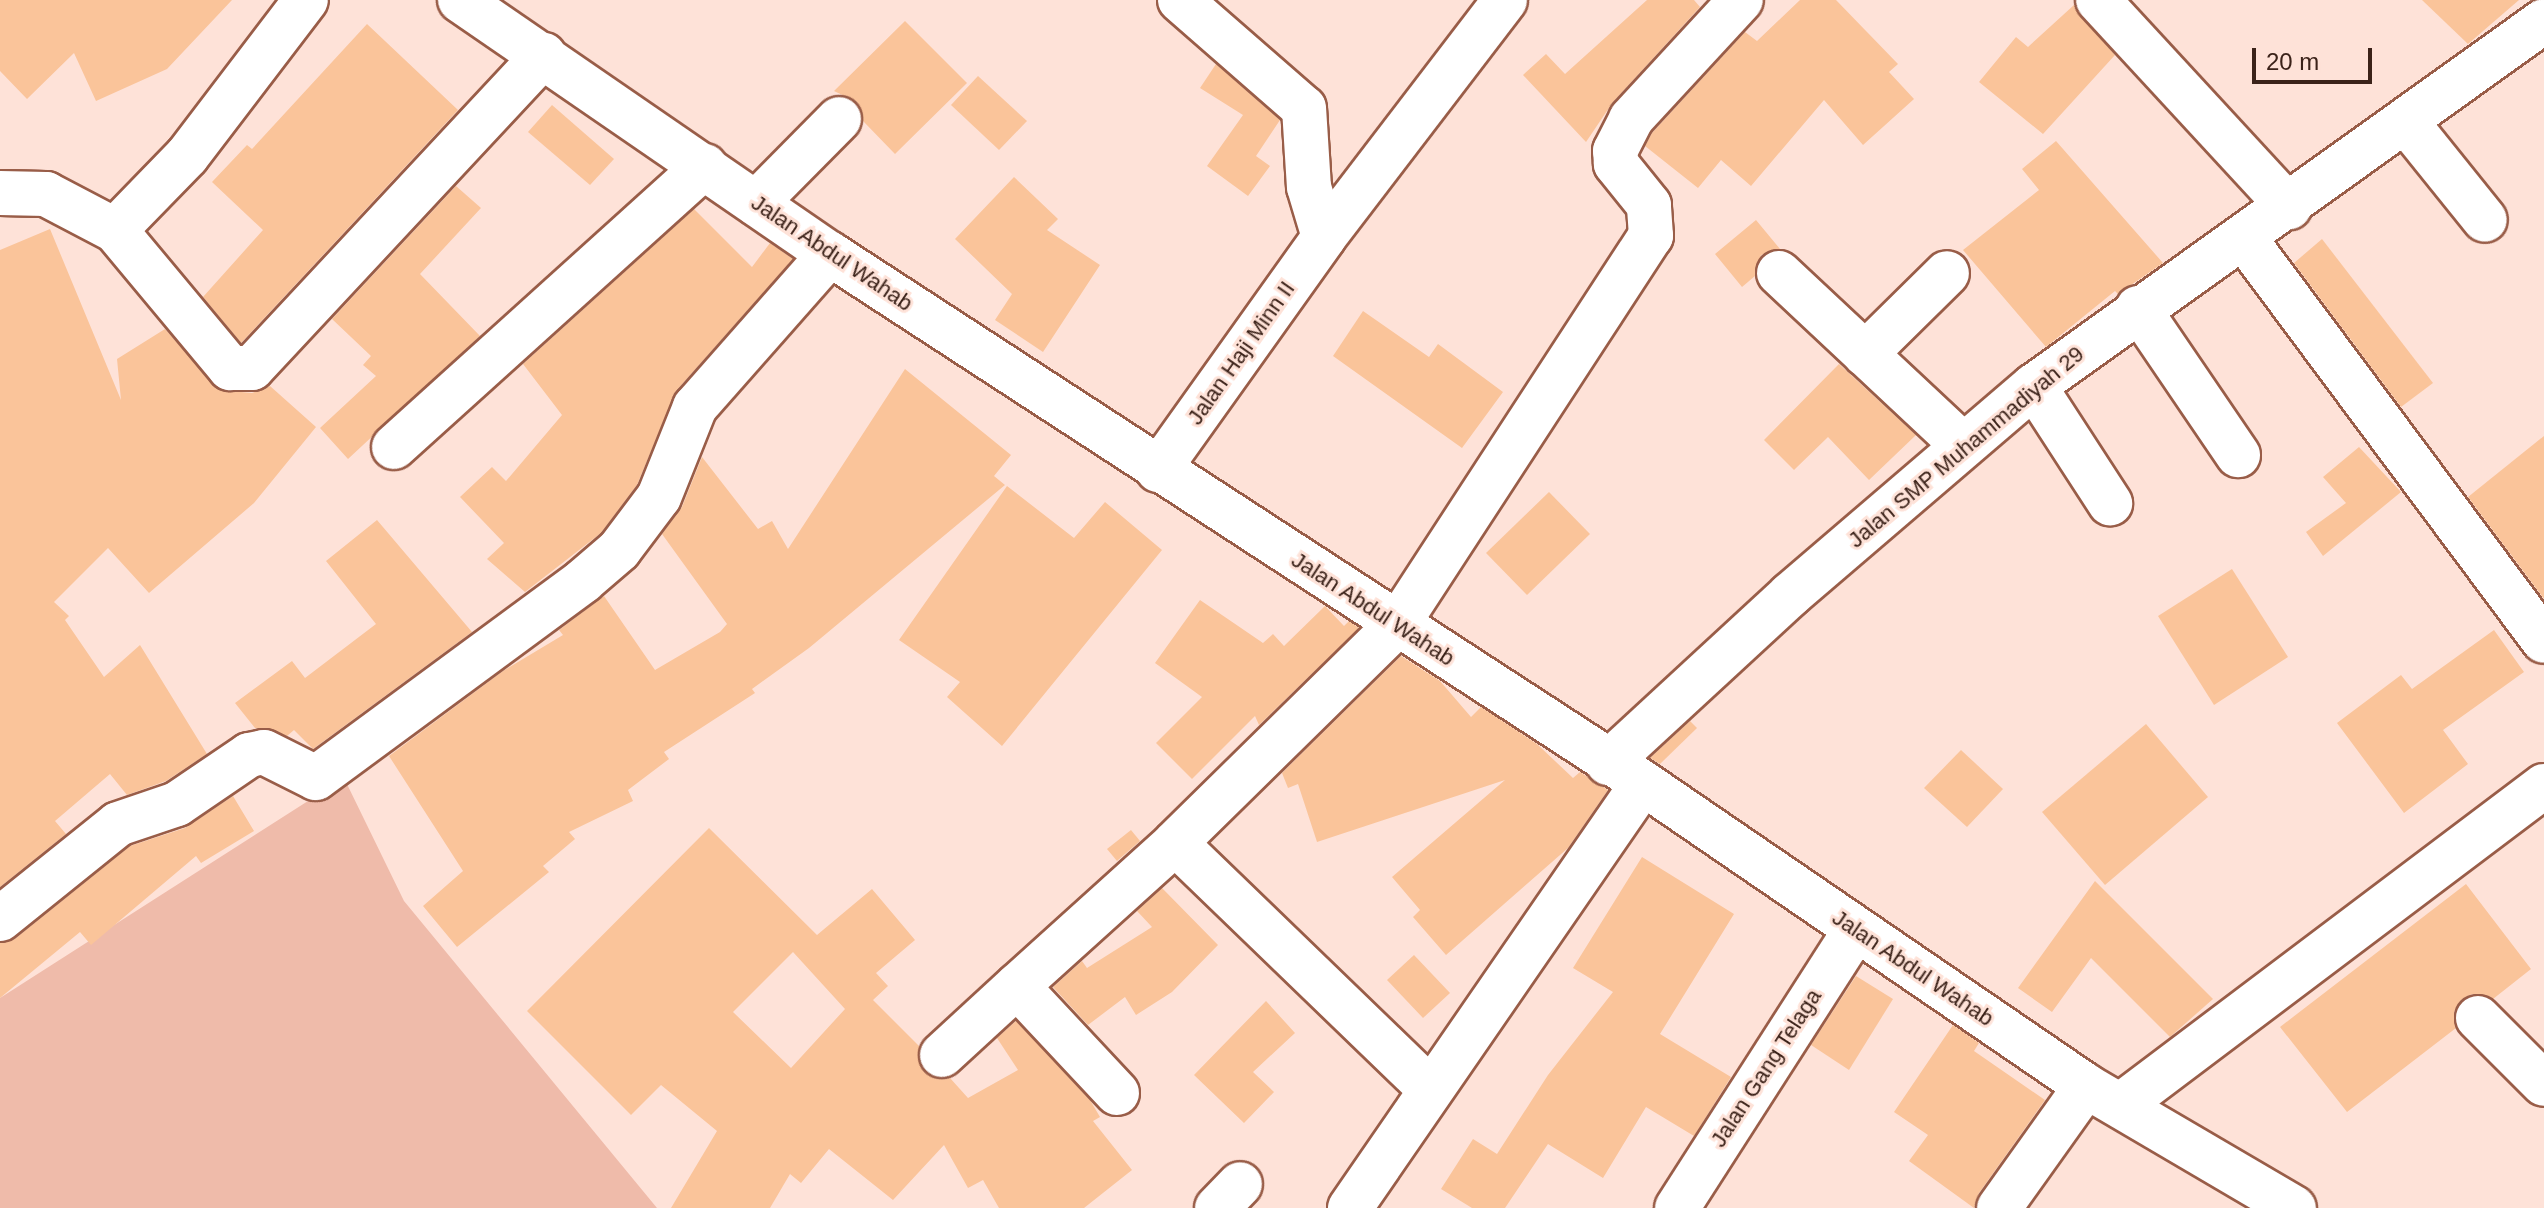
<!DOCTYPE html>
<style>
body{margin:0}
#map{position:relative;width:2544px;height:1208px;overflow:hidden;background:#fee2d8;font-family:Helvetica,sans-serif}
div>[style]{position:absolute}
.green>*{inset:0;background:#efbbaa}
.building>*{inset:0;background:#fac49a}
.roads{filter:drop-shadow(2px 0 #995d48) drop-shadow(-2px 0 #995d48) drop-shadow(0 2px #995d48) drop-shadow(0 -2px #995d48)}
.minor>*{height:44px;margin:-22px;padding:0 22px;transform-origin:22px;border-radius:22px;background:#fff}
span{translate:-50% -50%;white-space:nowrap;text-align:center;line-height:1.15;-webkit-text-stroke:6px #fee2d8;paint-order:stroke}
.street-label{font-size:22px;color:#3b2219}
.scale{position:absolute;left:2252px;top:48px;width:120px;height:36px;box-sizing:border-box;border:4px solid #3b2219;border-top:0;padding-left:10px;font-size:24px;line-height:28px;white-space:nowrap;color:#3b2219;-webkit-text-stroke:6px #fee2d8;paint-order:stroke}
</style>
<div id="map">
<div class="green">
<i style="clip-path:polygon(344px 778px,404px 901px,657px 1208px,0 1208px,0 998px)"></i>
</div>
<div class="building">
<i style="clip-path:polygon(0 0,232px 0,167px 69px,96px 101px,74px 53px,27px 99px,0 71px)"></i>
<i style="clip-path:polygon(1647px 0,1694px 0,1700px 7px,1613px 102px,1586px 142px,1523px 75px,1546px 54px,1565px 74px)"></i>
<i style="clip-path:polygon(1800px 0,1836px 0,1898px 64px,1889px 72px,1914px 99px,1863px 145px,1824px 100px,1751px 186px,1721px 160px,1698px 188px,1645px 146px,1652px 133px,1745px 32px,1757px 41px)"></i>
<i style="clip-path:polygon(2422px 0,2519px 0,2468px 44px)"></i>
<i style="clip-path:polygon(2074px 5px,2115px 55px,2043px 134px,1979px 82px,2016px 37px,2028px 47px)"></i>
<i style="clip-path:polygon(905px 21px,967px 83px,895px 154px,863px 121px,857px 102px,834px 91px)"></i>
<i style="clip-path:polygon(367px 24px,458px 110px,241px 343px,203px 297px,263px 230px,212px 182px,247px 145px,252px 149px)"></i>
<i style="clip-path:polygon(1216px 64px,1280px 120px,1256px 156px,1270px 166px,1248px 196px,1207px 166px,1243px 115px,1200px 88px)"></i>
<i style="clip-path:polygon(978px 76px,1027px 121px,999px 150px,951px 105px)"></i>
<i style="clip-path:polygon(552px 105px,614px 159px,590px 185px,528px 132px)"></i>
<i style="clip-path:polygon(2056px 141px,2163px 263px,2118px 294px,2115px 291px,2046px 347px,1963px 250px,2039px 190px,2022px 169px)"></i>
<i style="clip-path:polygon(1014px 177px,1058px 219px,1047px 230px,1100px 265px,1043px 352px,995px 320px,1012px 294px,955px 239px)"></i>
<i style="clip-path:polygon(456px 186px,481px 208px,420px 274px,480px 336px,348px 459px,320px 428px,376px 376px,363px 365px,371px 356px,332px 319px)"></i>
<i style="clip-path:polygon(694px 209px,752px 267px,770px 243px,793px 259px,676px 391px,637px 485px,601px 533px,525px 592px,487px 559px,504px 543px,460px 497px,492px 467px,506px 481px,562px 415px,523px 364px)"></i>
<i style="clip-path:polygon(1756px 220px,1780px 249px,1761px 255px,1755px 276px,1742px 287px,1715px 254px)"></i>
<i style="clip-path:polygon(50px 229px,121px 400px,117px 359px,165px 329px,219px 390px,252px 393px,270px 386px,316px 427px,254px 503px,149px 593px,108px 548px,54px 602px,69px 616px,65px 620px,104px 677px,140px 645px,207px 754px,166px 781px,127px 795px,110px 774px,55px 821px,66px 834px,0 887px,0 250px)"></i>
<i style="clip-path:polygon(2322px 239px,2433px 383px,2401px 407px,2294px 263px)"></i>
<i style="clip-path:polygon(1363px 311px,1429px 357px,1438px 344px,1503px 392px,1462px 448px,1333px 356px)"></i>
<i style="clip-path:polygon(1839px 364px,1916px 435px,1869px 480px,1828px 437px,1794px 470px,1764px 440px)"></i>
<i style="clip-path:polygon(905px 369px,1011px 455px,994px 476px,1005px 485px,809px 648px,752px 689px,755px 693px,664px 752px,669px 759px,628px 790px,633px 801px,569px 832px,575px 839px,543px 866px,549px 872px,457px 947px,423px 906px,463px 871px,389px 756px,503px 671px,563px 635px,559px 630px,604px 596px,655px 670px,720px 632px,727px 624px,662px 534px,682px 507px,702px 457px,758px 529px,772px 521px,788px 549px)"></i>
<i style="clip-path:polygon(2544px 436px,2544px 599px,2468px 497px)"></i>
<i style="clip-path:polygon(2359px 447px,2401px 492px,2323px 556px,2306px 532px,2346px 503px,2323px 477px)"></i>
<i style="clip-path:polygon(1007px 486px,1074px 538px,1105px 502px,1162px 550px,1002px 746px,947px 697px,960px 682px,899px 640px)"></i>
<i style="clip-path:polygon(1549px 492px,1590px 534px,1527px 595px,1486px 553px)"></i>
<i style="clip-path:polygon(377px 520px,472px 632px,313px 749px,294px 730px,287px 736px,255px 728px,235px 703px,292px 661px,305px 678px,376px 624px,326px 561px)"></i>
<i style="clip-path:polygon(2232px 569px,2288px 657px,2214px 705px,2158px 616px)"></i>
<i style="clip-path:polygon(1200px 600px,1263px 643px,1273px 634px,1284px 646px,1325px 606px,1344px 626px,1349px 621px,1359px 628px,1259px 725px,1255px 716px,1192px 779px,1156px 743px,1202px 697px,1155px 663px)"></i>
<i style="clip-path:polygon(2494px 630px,2524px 672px,2443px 730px,2468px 764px,2404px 813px,2337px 723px,2401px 675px,2412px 689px)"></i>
<i style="clip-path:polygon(1401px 656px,1440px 681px,1471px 717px,1481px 707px,1537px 744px,1573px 778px,1580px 772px,1608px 790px,1568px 848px,1446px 955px,1413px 917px,1420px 910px,1392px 877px,1505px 780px,1317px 842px,1298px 784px,1288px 788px,1282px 773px)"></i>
<i style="clip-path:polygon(1690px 721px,1697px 728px,1660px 764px,1650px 758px)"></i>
<i style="clip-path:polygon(2146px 724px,2208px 797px,2105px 885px,2042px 812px)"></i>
<i style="clip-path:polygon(1961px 750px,2003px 789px,1967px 827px,1924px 788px)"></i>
<i style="clip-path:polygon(233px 796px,254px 831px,201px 863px,196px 856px,91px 945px,80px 932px,0 998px,0 943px,16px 938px,130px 846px,185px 828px)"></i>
<i style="clip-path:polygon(evenodd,709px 828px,817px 935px,872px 889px,915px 940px,876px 973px,888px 986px,873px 1000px,919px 1046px,924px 1072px,950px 1078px,968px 1098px,1018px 1070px,997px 1038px,1016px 1021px,1090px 1100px,1100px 1117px,1093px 1121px,1132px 1170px,1084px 1208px,999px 1208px,983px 1180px,968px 1188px,944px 1145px,893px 1200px,829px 1149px,801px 1183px,790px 1174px,770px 1208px,671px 1208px,717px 1131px,661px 1085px,631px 1115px,527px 1011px,709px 828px,793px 952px,845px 1009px,791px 1068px,733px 1012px,793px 952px)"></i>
<i style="clip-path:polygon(1131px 830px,1140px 841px,1117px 861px,1107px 849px)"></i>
<i style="clip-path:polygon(1642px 857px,1734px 914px,1660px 1034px,1731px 1077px,1694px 1136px,1646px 1107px,1603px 1178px,1548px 1144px,1505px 1208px,1472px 1208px,1441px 1189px,1473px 1139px,1497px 1154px,1548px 1075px,1613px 992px,1573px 968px)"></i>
<i style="clip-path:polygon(2095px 881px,2213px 999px,2170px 1037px,2091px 958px,2052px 1012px,2018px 988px)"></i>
<i style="clip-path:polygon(2466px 884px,2531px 969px,2493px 999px,2472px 994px,2461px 1000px,2454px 1012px,2456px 1028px,2347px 1112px,2280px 1027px)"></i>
<i style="clip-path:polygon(1162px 888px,1218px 945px,1172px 992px,1136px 1015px,1125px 997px,1088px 1025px,1053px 987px,1082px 961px,1087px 968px,1152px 927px,1137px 911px)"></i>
<i style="clip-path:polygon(1414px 955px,1450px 993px,1423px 1018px,1387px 980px)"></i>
<i style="clip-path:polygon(1856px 976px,1893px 999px,1849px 1070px,1811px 1045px)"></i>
<i style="clip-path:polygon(1266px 1001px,1295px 1033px,1253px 1072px,1274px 1092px,1244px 1123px,1194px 1075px)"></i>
<i style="clip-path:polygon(1953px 1025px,1979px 1043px,1974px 1051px,2045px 1100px,1979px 1193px,1974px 1208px,1909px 1161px,1928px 1135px,1894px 1112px)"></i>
</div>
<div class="roads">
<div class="minor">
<i style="left:460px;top:0;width:449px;rotate:34.5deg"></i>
<i style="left:830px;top:254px;width:970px;rotate:33.05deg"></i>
<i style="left:1643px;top:783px;width:537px;rotate:34.37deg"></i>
<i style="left:2086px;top:1086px;width:241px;rotate:30.4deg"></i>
<i style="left:1180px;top:0;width:164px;rotate:41.1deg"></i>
<i style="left:1304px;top:108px;width:79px;rotate:86.4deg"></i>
<i style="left:1309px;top:187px;width:52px;rotate:73.3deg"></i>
<i style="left:2098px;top:0;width:282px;rotate:47.3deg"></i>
<i style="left:2407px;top:123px;width:124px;rotate:51.2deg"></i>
<i style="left:0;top:193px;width:46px;rotate:1.2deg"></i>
<i style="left:46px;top:194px;width:78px;rotate:27.6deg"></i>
<i style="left:115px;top:230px;width:103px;rotate:-45.8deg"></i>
<i style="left:187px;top:156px;width:196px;rotate:-52.7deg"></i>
<i style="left:756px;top:203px;width:118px;rotate:-45.3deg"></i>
<i style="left:115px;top:230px;width:180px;rotate:50.2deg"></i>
<i style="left:230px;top:368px;width:22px"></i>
<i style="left:252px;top:368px;width:428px;rotate:-47deg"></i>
<i style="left:2244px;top:238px;width:502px;rotate:53.34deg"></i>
<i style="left:1779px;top:273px;width:250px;rotate:43.1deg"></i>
<i style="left:2138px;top:308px;width:178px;rotate:55.8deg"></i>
<i style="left:1865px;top:354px;width:115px;rotate:-44.6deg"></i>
<i style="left:2034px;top:386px;width:140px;rotate:57deg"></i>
<i style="left:394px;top:447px;width:419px;rotate:-42.1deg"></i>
<i style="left:1158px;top:470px;width:286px;rotate:-54.5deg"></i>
<i style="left:1324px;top:237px;width:298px;rotate:-52.6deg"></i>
<i style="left:1608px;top:763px;width:248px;rotate:-42.7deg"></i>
<i style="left:1790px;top:595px;width:321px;rotate:-40.6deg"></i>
<i style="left:2034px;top:386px;width:627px;rotate:-35.59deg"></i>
<i style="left:0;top:919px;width:151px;rotate:-38.8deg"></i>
<i style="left:118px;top:824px;width:62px;rotate:-18.7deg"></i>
<i style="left:177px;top:804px;width:87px;rotate:-34.2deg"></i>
<i style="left:249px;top:755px;width:15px;rotate:-11deg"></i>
<i style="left:264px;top:752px;width:58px;rotate:26.6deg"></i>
<i style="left:316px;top:778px;width:332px;rotate:-36.4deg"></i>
<i style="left:583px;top:581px;width:48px;rotate:-40.7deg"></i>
<i style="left:619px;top:550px;width:66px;rotate:-53deg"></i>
<i style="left:659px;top:497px;width:97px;rotate:-68.2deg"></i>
<i style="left:695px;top:407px;width:204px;rotate:-48.6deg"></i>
<i style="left:2478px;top:1018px;width:93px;rotate:45deg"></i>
<i style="left:942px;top:1055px;width:102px;rotate:-42.6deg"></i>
<i style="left:1430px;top:1089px;width:354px;rotate:-136deg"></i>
<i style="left:1175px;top:843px;width:311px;rotate:-44.5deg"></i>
<i style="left:1397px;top:625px;width:465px;rotate:-56.9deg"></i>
<i style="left:1651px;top:236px;width:31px;rotate:-94deg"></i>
<i style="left:1649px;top:205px;width:53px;rotate:-128.8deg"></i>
<i style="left:1616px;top:164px;width:13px;rotate:-94deg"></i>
<i style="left:1615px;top:151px;width:36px;rotate:-63deg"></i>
<i style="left:1631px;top:119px;width:162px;rotate:-47.3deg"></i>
<i style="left:1117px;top:1093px;width:146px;rotate:-133.1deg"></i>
<i style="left:1017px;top:986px;width:213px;rotate:-42.1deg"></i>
<i style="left:2121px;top:1105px;width:530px;rotate:-37.02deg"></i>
<i style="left:1217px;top:1208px;width:33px;rotate:-46deg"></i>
<i style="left:1350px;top:1208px;width:516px;rotate:-55.42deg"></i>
<i style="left:1677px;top:1208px;width:331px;rotate:-57.3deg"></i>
<i style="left:1999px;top:1208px;width:150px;rotate:-54.5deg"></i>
</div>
</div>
<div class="street-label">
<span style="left:832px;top:253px;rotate:34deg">Jalan Abdul Wahab</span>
<span style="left:1241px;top:353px;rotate:-55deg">Jalan Haji Minn II</span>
<span style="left:1966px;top:447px;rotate:-40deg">Jalan SMP Muhammadiyah 29</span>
<span style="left:1373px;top:609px;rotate:33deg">Jalan Abdul Wahab</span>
<span style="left:1913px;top:968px;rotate:34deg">Jalan Abdul Wahab</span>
<span style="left:1766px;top:1068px;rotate:-57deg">Jalan Gang Telaga</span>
</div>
<div class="scale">20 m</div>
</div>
